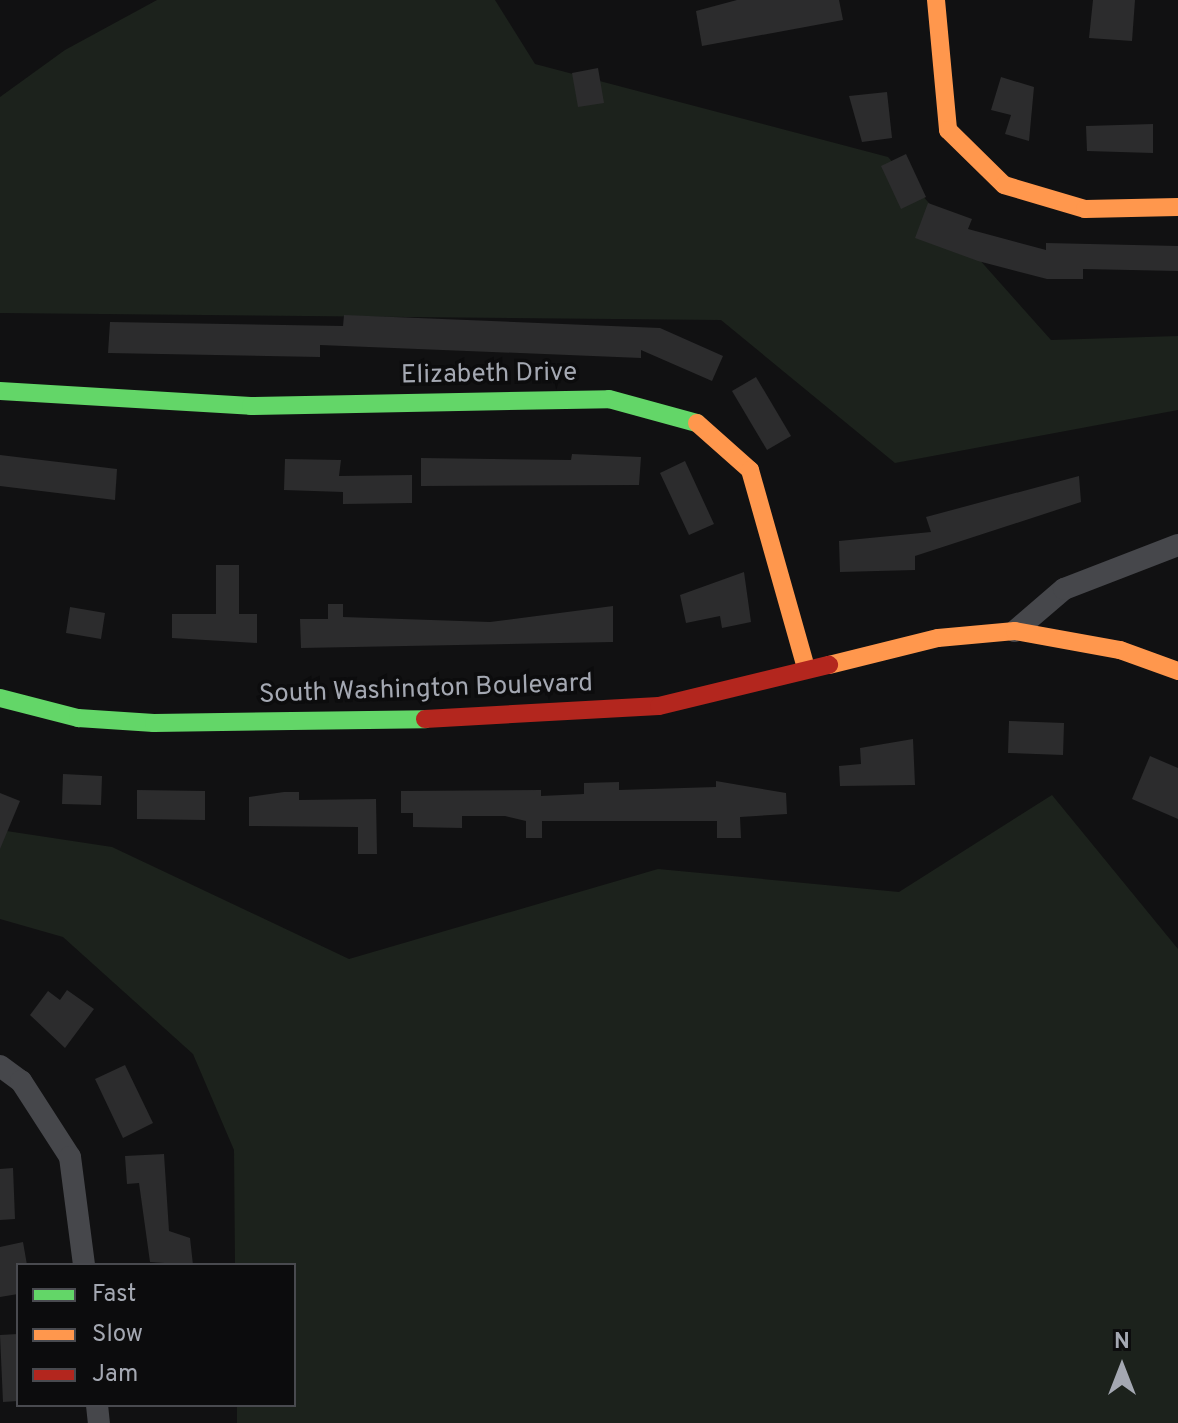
<!DOCTYPE html>
<style>
body{margin:0}
#map{position:relative;width:1178px;height:1423px;overflow:hidden;background:#111112;font-family:Overpass,sans-serif}
div>[style]{position:absolute}
.green>*{inset:0;background:#1c221c}
.building>*{inset:0;background:#2c2c2d}
.street>*{height:22px;margin:-11px;padding:0 11px;transform-origin:11px;border-radius:11px;background:#46474b}
.fast>*{height:18px;margin:-9px;padding:0 9px;transform-origin:9px;border-radius:9px;background:#63d668}
.slow>*{height:18px;margin:-9px;padding:0 9px;transform-origin:9px;border-radius:9px;background:#ff974d}
.jam>*{height:18px;margin:-9px;padding:0 9px;transform-origin:9px;border-radius:9px;background:#b3261e}
span{translate:-50% -50%;white-space:nowrap;text-align:center;line-height:1.15;-webkit-text-stroke:7px #0c0c0d;paint-order:stroke}
.street-label{font-size:26px;color:#a4a8b2}
.legend{position:absolute;left:16px;top:1263px;width:280px;height:144px;box-sizing:border-box;background:#0c0c0d;border:2px solid #494a4f;margin:0;padding:10px 14px;list-style:none;font-size:24px;color:#a4a8b2}
.legend li{display:flex;align-items:center;gap:16px;height:40px}
.legend b{width:40px;border:2px solid #494a4f}
.north{position:absolute;left:1082px;top:1327px;width:80px;height:80px;-webkit-text-stroke:6px #0c0c0d;paint-order:stroke;rotate:0deg;font-size:22px;font-weight:700;line-height:32px;text-align:center;color:#a4a8b2}
.north::after{content:'';display:block;margin:auto;width:28px;height:36px;background:#a4a8b2;clip-path:polygon(50% 0,100% 100%,50% 72%,0 100%)}
</style>
<div id="map">
<div class="green">
<i style="clip-path:polygon(157px 0,495px 0,535px 64px,888px 157px,1051px 340px,1178px 336px,1178px 410px,895px 463px,721px 320px,0 313px,0 97px,65px 50px)"></i>
<i style="clip-path:polygon(1052px 795px,1178px 949px,1178px 1423px,237px 1423px,237px 1405px,294px 1405px,294px 1265px,235px 1265px,234px 1150px,193px 1054px,63px 937px,0 919px,0 830px,112px 847px,349px 959px,658px 869px,899px 892px)"></i>
</div>
<div class="building">
<i style="clip-path:polygon(737px 0,839px 0,843px 20px,702px 46px,696px 11px)"></i>
<i style="clip-path:polygon(1093px 0,1135px 0,1132px 41px,1089px 38px)"></i>
<i style="clip-path:polygon(598px 68px,604px 103px,578px 107px,572px 73px)"></i>
<i style="clip-path:polygon(1001px 77px,1034px 87px,1029px 141px,1005px 134px,1011px 115px,991px 110px)"></i>
<i style="clip-path:polygon(887px 92px,892px 138px,862px 142px,849px 96px)"></i>
<i style="clip-path:polygon(1153px 124px,1153px 153px,1087px 151px,1086px 126px)"></i>
<i style="clip-path:polygon(906px 154px,926px 197px,901px 209px,881px 166px)"></i>
<i style="clip-path:polygon(928px 203px,972px 219px,968px 229px,1046px 250px,1046px 243px,1178px 246px,1178px 271px,1083px 269px,1083px 279px,1047px 279px,978px 261px,915px 238px)"></i>
<i style="clip-path:polygon(344px 315px,660px 328px,723px 356px,712px 381px,641px 350px,641px 358px,320px 345px,320px 357px,108px 353px,110px 322px,343px 326px)"></i>
<i style="clip-path:polygon(756px 377px,791px 436px,767px 450px,732px 391px)"></i>
<i style="clip-path:polygon(572px 454px,641px 457px,639px 485px,421px 486px,421px 458px,571px 460px)"></i>
<i style="clip-path:polygon(0 455px,117px 469px,115px 500px,0 486px)"></i>
<i style="clip-path:polygon(285px 459px,341px 460px,339px 476px,412px 475px,412px 503px,343px 504px,343px 492px,284px 490px)"></i>
<i style="clip-path:polygon(685px 461px,714px 524px,689px 535px,660px 473px)"></i>
<i style="clip-path:polygon(1079px 476px,1081px 502px,915px 556px,915px 570px,840px 572px,839px 541px,931px 532px,926px 517px)"></i>
<i style="clip-path:polygon(216px 565px,239px 565px,239px 614px,257px 614px,257px 643px,172px 638px,172px 614px,216px 614px)"></i>
<i style="clip-path:polygon(744px 572px,751px 622px,722px 628px,720px 616px,686px 623px,680px 595px)"></i>
<i style="clip-path:polygon(328px 604px,343px 604px,343px 617px,490px 622px,613px 606px,613px 642px,301px 648px,300px 619px,328px 619px)"></i>
<i style="clip-path:polygon(70px 607px,105px 613px,101px 639px,66px 633px)"></i>
<i style="clip-path:polygon(1009px 721px,1064px 723px,1063px 755px,1008px 753px)"></i>
<i style="clip-path:polygon(913px 739px,915px 785px,840px 786px,839px 766px,861px 764px,860px 748px)"></i>
<i style="clip-path:polygon(1150px 756px,1178px 768px,1178px 819px,1132px 799px)"></i>
<i style="clip-path:polygon(63px 774px,102px 776px,101px 805px,62px 804px)"></i>
<i style="clip-path:polygon(716px 781px,786px 793px,787px 814px,740px 817px,741px 838px,717px 838px,717px 821px,542px 821px,542px 838px,526px 838px,526px 821px,505px 816px,462px 816px,462px 828px,413px 827px,413px 813px,401px 813px,401px 791px,541px 790px,541px 796px,584px 794px,584px 783px,619px 782px,619px 790px,716px 787px)"></i>
<i style="clip-path:polygon(137px 790px,205px 791px,205px 820px,137px 819px)"></i>
<i style="clip-path:polygon(284px 792px,299px 792px,299px 800px,376px 799px,377px 854px,358px 854px,358px 827px,249px 826px,249px 797px)"></i>
<i style="clip-path:polygon(0 793px,20px 801px,0 849px)"></i>
<i style="clip-path:polygon(67px 990px,94px 1009px,65px 1048px,30px 1015px,48px 991px,60px 1000px)"></i>
<i style="clip-path:polygon(125px 1065px,153px 1123px,123px 1138px,95px 1079px)"></i>
<i style="clip-path:polygon(164px 1154px,169px 1231px,190px 1238px,193px 1265px,150px 1262px,139px 1183px,127px 1184px,125px 1156px)"></i>
<i style="clip-path:polygon(13px 1168px,15px 1219px,0 1220px,0 1169px)"></i>
<i style="clip-path:polygon(23px 1242px,27px 1265px,18px 1265px,18px 1294px,0 1297px,0 1247px)"></i>
<i style="clip-path:polygon(18px 1334px,18px 1401px,3px 1402px,0 1335px)"></i>
</div>
<div class="street">
<i style="left:1015px;top:631px;width:65px;rotate:-40.6deg"></i>
<i style="left:1064px;top:589px;width:122px;rotate:-21.1deg"></i>
<i style="left:0;top:1066px;width:26px;rotate:36deg"></i>
<i style="left:21px;top:1081px;width:90px;rotate:57.2deg"></i>
<i style="left:70px;top:1157px;width:109px;rotate:82.6deg"></i>
<i style="left:97px;top:1405px;width:18px;rotate:84deg"></i>
</div>
<div class="fast">
<i style="left:0;top:391px;width:251px;rotate:3.4deg"></i>
<i style="left:251px;top:406px;width:358px;rotate:-1.1deg"></i>
<i style="left:609px;top:399px;width:91px;rotate:15.3deg"></i>
<i style="left:0;top:698px;width:81px;rotate:14.4deg"></i>
<i style="left:78px;top:718px;width:76px;rotate:3.8deg"></i>
<i style="left:154px;top:723px;width:271px;rotate:-0.8deg"></i>
</div>
<div class="slow">
<i style="left:936px;top:0;width:131px;rotate:84.7deg"></i>
<i style="left:948px;top:130px;width:78px;rotate:44.5deg"></i>
<i style="left:1004px;top:185px;width:84px;rotate:16.5deg"></i>
<i style="left:1085px;top:209px;width:93px;rotate:-1.2deg"></i>
<i style="left:697px;top:423px;width:71px;rotate:41.6deg"></i>
<i style="left:750px;top:470px;width:206px;rotate:74.2deg"></i>
<i style="left:829px;top:665px;width:112px;rotate:-13.9deg"></i>
<i style="left:938px;top:638px;width:77px;rotate:-5.2deg"></i>
<i style="left:1015px;top:631px;width:107px;rotate:10.3deg"></i>
<i style="left:1120px;top:650px;width:62px;rotate:19.9deg"></i>
</div>
<div class="jam">
<i style="left:425px;top:719px;width:234px;rotate:-3.2deg"></i>
<i style="left:659px;top:706px;width:175px;rotate:-13.6deg"></i>
</div>
<div class="street-label">
<span style="left:489px;top:375px;rotate:-1deg">Elizabeth Drive</span>
<span style="left:426px;top:690px;rotate:-2deg">South Washington Boulevard</span>
</div>
<ul class="legend">
<li><b style="height:10px;background:#63d668"></b>Fast</li>
<li><b style="height:10px;background:#ff974d"></b>Slow</li>
<li><b style="height:10px;background:#b3261e"></b>Jam</li>
</ul>
<div class="north">N</div>
</div>
